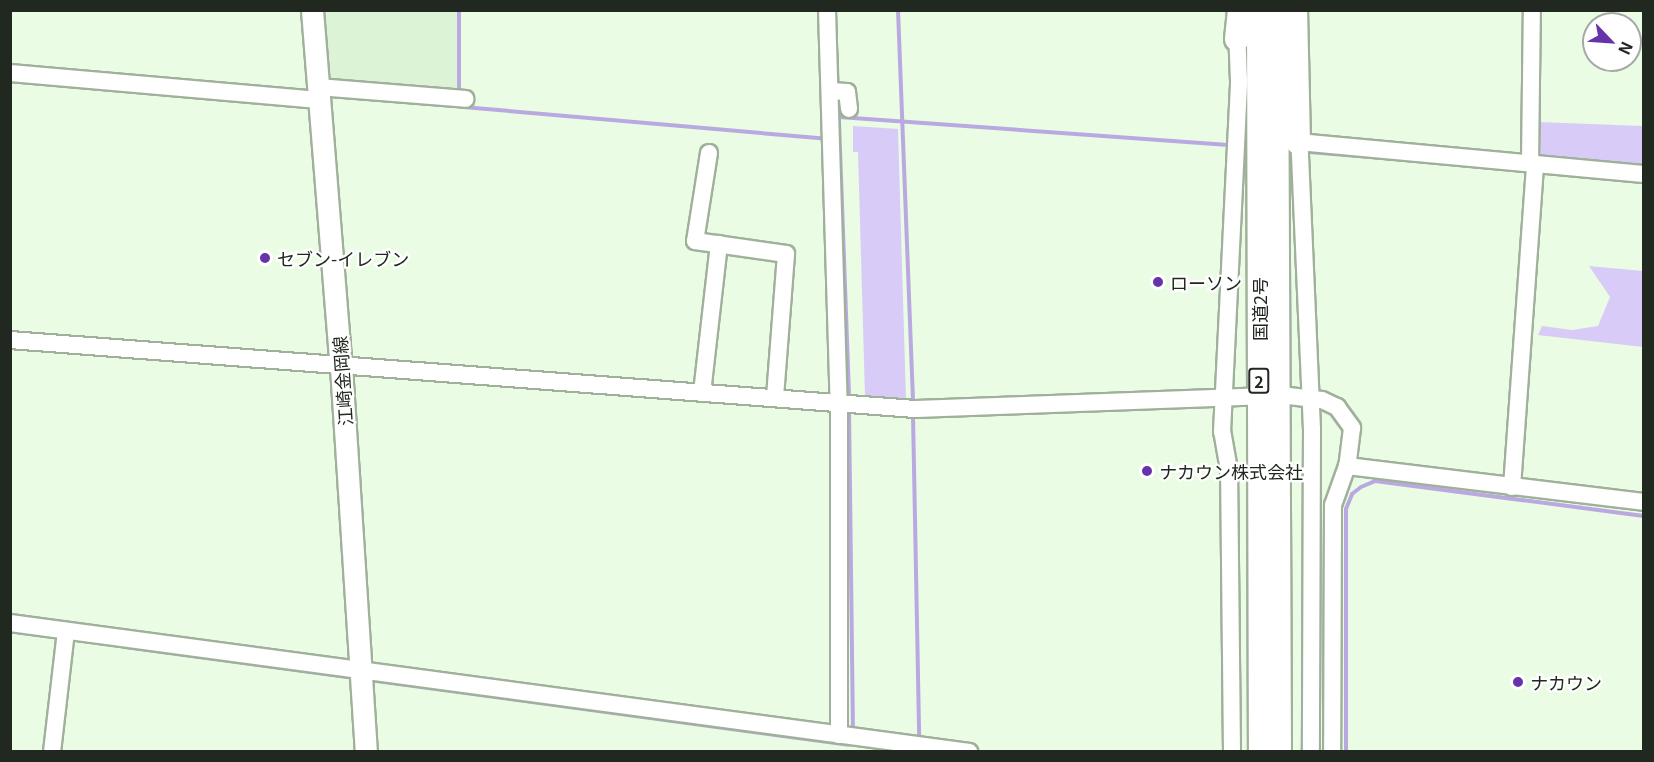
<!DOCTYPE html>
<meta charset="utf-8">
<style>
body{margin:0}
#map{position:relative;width:1654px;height:762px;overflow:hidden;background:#ebfce5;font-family:Georgia,"Noto Sans JP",serif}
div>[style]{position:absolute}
.built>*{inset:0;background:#ddf3d5}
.green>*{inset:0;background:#d9cbf8}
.stream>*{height:4px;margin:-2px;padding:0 2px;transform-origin:2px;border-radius:2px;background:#baa9e0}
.roads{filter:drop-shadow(2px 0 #a0b09b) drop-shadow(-2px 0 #a0b09b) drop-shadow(0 2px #a0b09b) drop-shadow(0 -2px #a0b09b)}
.minor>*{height:16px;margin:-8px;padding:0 8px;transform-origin:8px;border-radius:8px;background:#fff}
.major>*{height:21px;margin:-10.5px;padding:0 10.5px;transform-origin:10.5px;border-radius:10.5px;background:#fff}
.highway>*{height:24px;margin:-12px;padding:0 12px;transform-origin:12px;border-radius:12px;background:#fff}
.dots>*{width:16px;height:16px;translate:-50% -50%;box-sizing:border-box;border:3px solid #fff;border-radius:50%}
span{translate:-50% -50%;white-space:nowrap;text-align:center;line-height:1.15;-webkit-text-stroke:4.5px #fff;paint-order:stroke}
.shield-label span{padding:2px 4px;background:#fff;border:2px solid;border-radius:4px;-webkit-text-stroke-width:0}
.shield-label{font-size:16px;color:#21281f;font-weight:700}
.poi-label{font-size:18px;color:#21281f}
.left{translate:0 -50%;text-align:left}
.street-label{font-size:18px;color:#21281f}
.frame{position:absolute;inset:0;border:12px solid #21281f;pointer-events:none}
.north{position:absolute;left:1582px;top:12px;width:60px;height:60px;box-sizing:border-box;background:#fff;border:2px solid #a6a9a5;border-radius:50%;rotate:115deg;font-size:16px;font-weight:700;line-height:24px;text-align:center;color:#21281f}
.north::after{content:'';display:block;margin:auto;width:21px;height:27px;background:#6733aa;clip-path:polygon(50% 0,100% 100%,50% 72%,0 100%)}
</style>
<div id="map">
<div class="built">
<i style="clip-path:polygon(319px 11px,457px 11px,457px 95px,331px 84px,324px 78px)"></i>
</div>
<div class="green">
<i style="clip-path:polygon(1538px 122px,1643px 126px,1642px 170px,1537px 162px)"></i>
<i style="clip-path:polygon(853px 126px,898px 129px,906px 400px,865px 396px,858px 152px,853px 152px)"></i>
<i style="clip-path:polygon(1589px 266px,1643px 271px,1643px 347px,1538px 335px,1542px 326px,1572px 330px,1598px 326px,1610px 297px)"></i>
</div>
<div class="stream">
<i style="left:459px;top:10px;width:84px;rotate:90deg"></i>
<i style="left:898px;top:10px;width:390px;rotate:87.8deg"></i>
<i style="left:836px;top:47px;width:41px;rotate:87.2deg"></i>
<i style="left:838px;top:95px;width:305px;rotate:87.9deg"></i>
<i style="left:463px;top:107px;width:365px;rotate:5deg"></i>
<i style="left:839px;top:117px;width:387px;rotate:4.1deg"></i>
<i style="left:1309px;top:152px;width:110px;rotate:4.7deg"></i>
<i style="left:849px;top:407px;width:325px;rotate:89.3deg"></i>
<i style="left:913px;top:415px;width:323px;rotate:88.9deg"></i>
<i style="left:125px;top:647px;width:230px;rotate:7.7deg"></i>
<i style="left:369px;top:680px;width:484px;rotate:7.7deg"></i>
<i style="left:1346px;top:752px;width:243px;rotate:-90deg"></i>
<i style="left:1346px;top:509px;width:16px;rotate:-68deg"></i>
<i style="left:1352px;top:494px;width:11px;rotate:-38deg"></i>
<i style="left:1361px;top:487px;width:15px;rotate:-23deg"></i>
<i style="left:1375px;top:481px;width:271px;rotate:7.4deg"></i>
</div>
<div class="roads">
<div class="minor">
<i style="left:827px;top:10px;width:393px;rotate:88.3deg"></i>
<i style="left:839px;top:403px;width:332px;rotate:90deg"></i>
<i style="left:10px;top:73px;width:310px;rotate:5deg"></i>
<i style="left:318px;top:87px;width:148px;rotate:4.6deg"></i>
<i style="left:830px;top:91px;width:17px;rotate:3deg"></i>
<i style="left:847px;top:92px;width:17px;rotate:83deg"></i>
<i style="left:1299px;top:132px;width:297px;rotate:87.5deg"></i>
<i style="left:1312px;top:429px;width:323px;rotate:90.2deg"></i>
<i style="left:1298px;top:142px;width:347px;rotate:5.3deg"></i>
<i style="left:709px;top:153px;width:89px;rotate:99deg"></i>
<i style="left:695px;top:241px;width:92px;rotate:8.1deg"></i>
<i style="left:786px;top:254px;width:144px;rotate:94.4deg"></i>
<i style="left:1530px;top:163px;width:153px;rotate:-89.3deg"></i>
<i style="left:10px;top:340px;width:909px;rotate:4.36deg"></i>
<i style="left:916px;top:409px;width:332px;rotate:-2.1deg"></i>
<i style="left:702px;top:393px;width:150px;rotate:-83.5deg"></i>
<i style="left:1289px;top:396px;width:33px;rotate:7deg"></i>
<i style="left:1322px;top:400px;width:17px;rotate:25deg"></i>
<i style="left:1337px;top:407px;width:26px;rotate:54deg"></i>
<i style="left:1352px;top:428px;width:38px;rotate:97deg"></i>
<i style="left:1347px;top:466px;width:41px;rotate:109.7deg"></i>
<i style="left:1333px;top:505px;width:247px;rotate:90.2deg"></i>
<i style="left:1347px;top:466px;width:299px;rotate:6.9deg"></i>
<i style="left:1512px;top:487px;width:324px;rotate:-85.9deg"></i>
<i style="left:10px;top:623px;width:968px;rotate:7.66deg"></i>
<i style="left:52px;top:752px;width:122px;rotate:-83.4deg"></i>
<i style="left:1232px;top:752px;width:282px;rotate:-90.6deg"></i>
<i style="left:1229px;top:470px;width:39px;rotate:-100deg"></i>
<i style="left:1222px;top:432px;width:351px;rotate:-87.2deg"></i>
<i style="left:1239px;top:81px;width:52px;rotate:-92.2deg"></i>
</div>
<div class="major">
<i style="left:312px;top:10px;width:358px;rotate:85.4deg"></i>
<i style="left:341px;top:367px;width:386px;rotate:86.3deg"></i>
</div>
<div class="highway">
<i style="left:1259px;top:10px;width:742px;rotate:89.85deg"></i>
<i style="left:1276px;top:10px;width:742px;rotate:89.77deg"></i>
<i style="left:1295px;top:10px;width:132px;rotate:88.7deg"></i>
<i style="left:1237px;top:39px;width:29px;rotate:-84deg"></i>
</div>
</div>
<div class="dots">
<i style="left:265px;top:258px;background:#6733aa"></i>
<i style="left:1158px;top:282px;background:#6733aa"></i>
<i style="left:1147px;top:471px;background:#6733aa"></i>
<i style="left:1518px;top:682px;background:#6733aa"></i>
</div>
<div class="shield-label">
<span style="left:1259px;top:381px">2</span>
</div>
<div class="poi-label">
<span class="left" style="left:277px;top:258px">セブン-イレブン</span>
<span class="left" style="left:1170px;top:282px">ローソン</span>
<span class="left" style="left:1159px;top:471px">ナカウン株式会社</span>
<span class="left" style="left:1530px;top:682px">ナカウン</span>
</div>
<div class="street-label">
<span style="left:1259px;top:309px;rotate:-90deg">国道2号</span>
<span style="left:342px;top:381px;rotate:-94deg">江崎金岡線</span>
</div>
<div class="frame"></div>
<div class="north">N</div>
</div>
